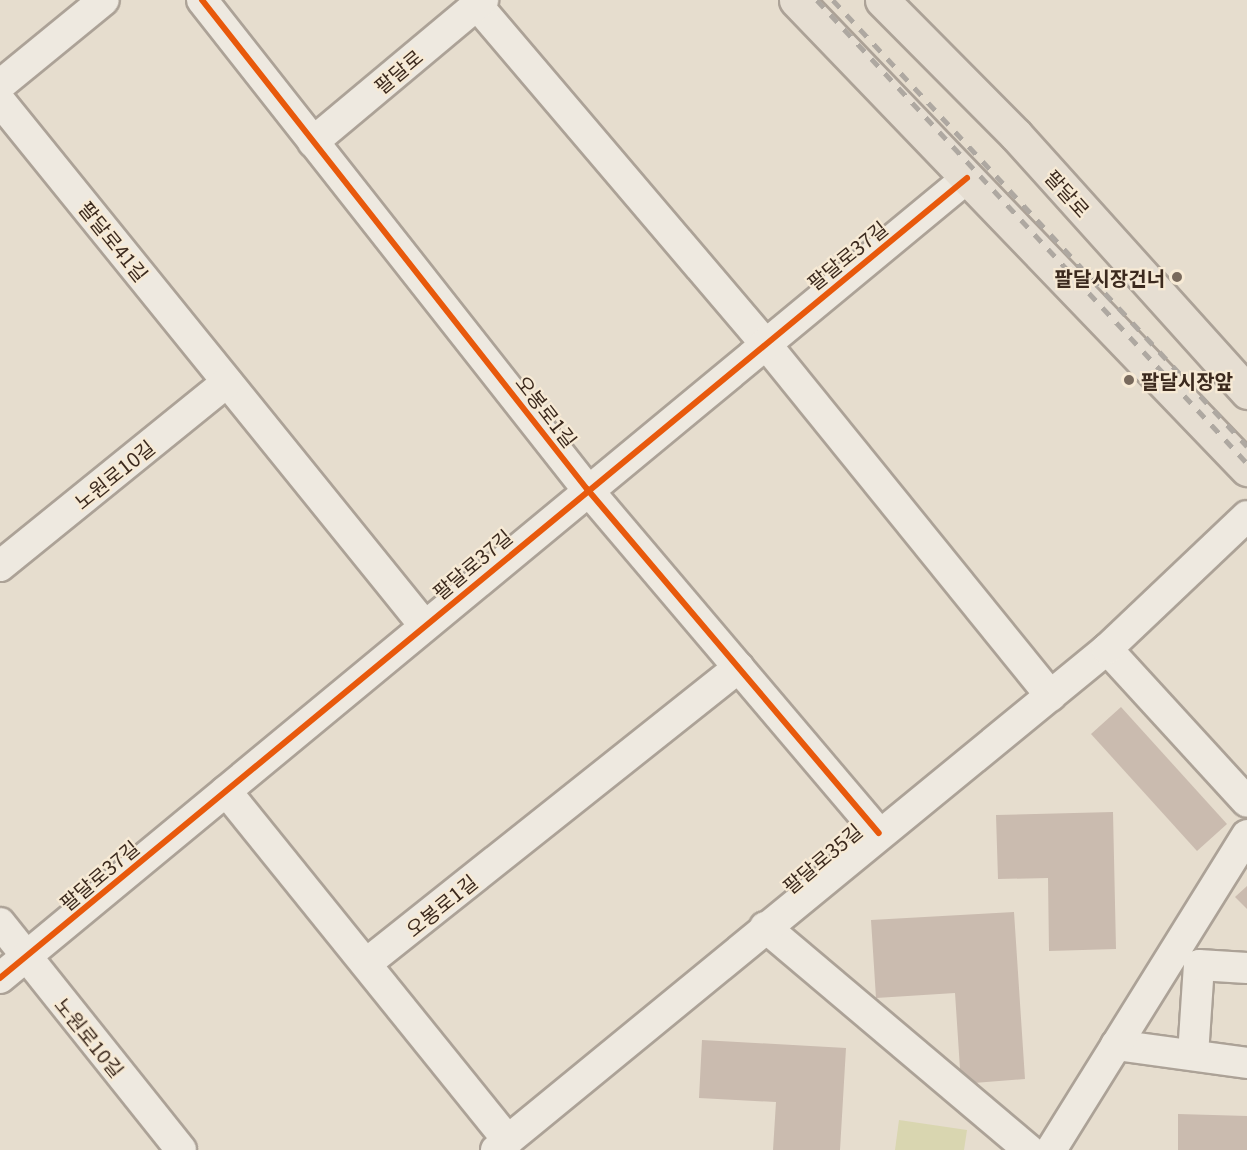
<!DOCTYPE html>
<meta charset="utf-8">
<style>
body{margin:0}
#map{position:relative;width:1247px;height:1150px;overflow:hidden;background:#e6ddce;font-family:Georgia,"Noto Sans KR",serif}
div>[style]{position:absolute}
.green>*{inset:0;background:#d9d6b0}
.building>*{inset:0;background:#cabbaf}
.roads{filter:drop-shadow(2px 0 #aca297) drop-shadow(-2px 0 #aca297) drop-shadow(0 2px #aca297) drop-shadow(0 -2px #aca297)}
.minor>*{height:30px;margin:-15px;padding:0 15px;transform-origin:15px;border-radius:15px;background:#eee9e0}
.major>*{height:33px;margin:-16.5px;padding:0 16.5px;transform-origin:16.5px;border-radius:16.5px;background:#e6ded2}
.rail>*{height:4.5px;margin-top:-2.25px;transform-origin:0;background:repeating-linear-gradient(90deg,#aea8a1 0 10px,transparent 0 20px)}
.cycleway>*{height:6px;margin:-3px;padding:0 3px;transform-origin:3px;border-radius:3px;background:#e8590c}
.dots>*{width:16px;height:16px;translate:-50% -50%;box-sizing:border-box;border:3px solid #f7ead5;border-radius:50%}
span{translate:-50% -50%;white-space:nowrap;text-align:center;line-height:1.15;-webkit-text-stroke:4.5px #f7ead5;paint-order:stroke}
.street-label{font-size:20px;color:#3c2a1e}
.poi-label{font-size:20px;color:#3c2a1e;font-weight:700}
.right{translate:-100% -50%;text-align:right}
.left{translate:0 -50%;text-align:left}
</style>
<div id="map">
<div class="green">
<i style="clip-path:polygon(899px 1120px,967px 1130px,964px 1150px,895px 1150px)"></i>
</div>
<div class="building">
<i style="clip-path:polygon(1121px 707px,1227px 824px,1197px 851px,1091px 734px)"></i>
<i style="clip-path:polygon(1113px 812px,1116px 949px,1049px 951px,1048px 878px,998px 879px,996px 815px)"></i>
<i style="clip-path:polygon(1247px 886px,1247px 909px,1235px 897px)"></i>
<i style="clip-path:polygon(1014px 912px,1025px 1079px,961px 1084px,955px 993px,876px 998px,871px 920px)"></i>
<i style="clip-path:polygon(702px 1040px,846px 1048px,840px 1150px,773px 1150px,776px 1102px,699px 1098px)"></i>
<i style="clip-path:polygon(1178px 1114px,1247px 1116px,1247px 1150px,1178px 1150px)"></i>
</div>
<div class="roads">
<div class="minor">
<i style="left:202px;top:0;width:622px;rotate:51.79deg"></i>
<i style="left:587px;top:489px;width:451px;rotate:49.7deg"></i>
<i style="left:477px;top:5px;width:444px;rotate:49.6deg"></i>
<i style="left:765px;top:343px;width:454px;rotate:51deg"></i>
<i style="left:0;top:85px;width:134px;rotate:-39.3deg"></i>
<i style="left:0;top:101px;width:674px;rotate:51.02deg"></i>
<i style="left:313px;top:142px;width:222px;rotate:-39.9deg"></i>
<i style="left:0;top:566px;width:292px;rotate:-39deg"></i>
<i style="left:1107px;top:649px;width:207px;rotate:47.5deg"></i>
<i style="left:226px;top:791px;width:449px;rotate:51.1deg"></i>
<i style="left:0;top:923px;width:290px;rotate:51.4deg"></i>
<i style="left:765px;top:927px;width:346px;rotate:40.2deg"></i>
<i style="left:367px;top:963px;width:475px;rotate:-38.5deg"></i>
<i style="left:0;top:978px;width:1255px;rotate:-39.6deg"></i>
<i style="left:1116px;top:1045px;width:132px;rotate:7.8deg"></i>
<i style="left:1193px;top:1055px;width:90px;rotate:-86.2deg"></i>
<i style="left:1199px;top:965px;width:48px;rotate:3.6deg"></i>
<i style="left:496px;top:1150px;width:790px;rotate:-39.35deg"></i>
<i style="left:1107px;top:649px;width:193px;rotate:-43.5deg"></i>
<i style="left:1051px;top:1150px;width:371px;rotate:-58.1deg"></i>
</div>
<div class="major">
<i style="left:796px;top:0;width:651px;rotate:46.12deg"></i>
<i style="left:882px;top:0;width:190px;rotate:45.2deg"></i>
<i style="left:1016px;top:135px;width:346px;rotate:48deg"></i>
</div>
</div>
<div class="rail">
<i style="left:817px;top:0;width:632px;rotate:47.12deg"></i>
<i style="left:833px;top:0;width:609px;rotate:47.13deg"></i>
</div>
<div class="cycleway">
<i style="left:202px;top:0;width:622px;rotate:51.79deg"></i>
<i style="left:587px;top:489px;width:451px;rotate:49.7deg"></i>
<i style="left:0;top:978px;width:1255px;rotate:-39.6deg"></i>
</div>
<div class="dots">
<i style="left:1177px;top:277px;background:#78695c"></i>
<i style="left:1129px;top:380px;background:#78695c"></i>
</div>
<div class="street-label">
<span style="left:398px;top:71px;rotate:-40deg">팔달로</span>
<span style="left:1068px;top:193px;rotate:48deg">팔달로</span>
<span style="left:114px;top:241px;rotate:51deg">팔달로41길</span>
<span style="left:847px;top:255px;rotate:-39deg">팔달로37길</span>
<span style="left:547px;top:411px;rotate:52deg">오봉로1길</span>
<span style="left:114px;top:474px;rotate:-39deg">노원로10길</span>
<span style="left:472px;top:564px;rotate:-40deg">팔달로37길</span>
<span style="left:822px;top:858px;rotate:-40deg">팔달로35길</span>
<span style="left:99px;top:875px;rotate:-40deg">팔달로37길</span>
<span style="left:441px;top:905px;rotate:-39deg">오봉로1길</span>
<span style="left:90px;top:1037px;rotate:51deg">노원로10길</span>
</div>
<div class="poi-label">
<span class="right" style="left:1165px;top:277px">팔달시장건너</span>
<span class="left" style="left:1141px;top:380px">팔달시장앞</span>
</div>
</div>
